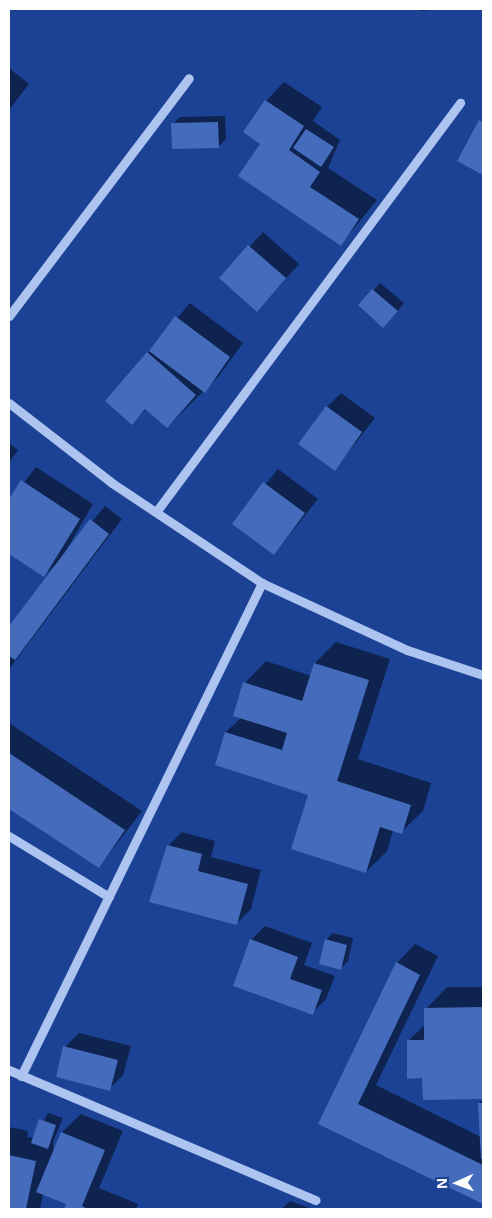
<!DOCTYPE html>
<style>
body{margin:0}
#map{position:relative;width:492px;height:1218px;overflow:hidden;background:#1b4295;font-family:"Noto Sans",sans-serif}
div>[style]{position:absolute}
.shadow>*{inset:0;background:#0007}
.building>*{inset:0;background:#446bbc}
.minor>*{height:9px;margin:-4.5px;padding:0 4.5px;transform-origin:4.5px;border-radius:4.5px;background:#adc3f0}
span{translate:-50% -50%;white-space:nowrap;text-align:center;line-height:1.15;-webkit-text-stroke:4.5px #1b4295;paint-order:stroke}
.frame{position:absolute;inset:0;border:10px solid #fff;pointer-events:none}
.north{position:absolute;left:432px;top:1158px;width:50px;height:50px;-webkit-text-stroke:4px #1b4295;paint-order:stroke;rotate:268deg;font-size:14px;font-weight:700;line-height:20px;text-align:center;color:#fff}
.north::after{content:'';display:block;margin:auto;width:18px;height:22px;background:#fff;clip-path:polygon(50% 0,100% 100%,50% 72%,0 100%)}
</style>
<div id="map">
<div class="shadow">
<i style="clip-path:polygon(409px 9px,427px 9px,425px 11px)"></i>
<i style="clip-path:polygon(9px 68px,29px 84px,9px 110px)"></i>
<i style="clip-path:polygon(284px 82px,322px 107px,313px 121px,340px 140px,328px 168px,377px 200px,341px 244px,261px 144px,266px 101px)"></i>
<i style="clip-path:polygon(225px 116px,226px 139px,219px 146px,173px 124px,180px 117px)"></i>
<i style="clip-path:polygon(483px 117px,483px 174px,458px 160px)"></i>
<i style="clip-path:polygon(263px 232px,299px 264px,257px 310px,221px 278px)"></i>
<i style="clip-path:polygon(380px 283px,404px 303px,391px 319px,360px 305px)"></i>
<i style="clip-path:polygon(190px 303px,243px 343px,218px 377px,167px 427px,146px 409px,132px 423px,148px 353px)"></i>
<i style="clip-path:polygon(341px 393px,375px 418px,335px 469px,327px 407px)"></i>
<i style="clip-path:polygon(9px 443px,18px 450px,9px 463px)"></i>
<i style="clip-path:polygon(36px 467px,93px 504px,61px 559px,105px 506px,122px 519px,9px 669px,9px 628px,59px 562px,44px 575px,9px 552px,9px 502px)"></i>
<i style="clip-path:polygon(278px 469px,318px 499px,274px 554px,234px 523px)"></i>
<i style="clip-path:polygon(336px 642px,390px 659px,358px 759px,431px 783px,423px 811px,401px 832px,393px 830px,387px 851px,366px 872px,309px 794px,216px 764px,226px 732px,242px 717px,245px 683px,266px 661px,311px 676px,315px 663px)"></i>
<i style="clip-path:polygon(9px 723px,142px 811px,99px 867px,9px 807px)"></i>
<i style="clip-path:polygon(182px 832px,215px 841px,211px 857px,261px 870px,251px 909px,237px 923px,168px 846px)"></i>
<i style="clip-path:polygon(265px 926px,312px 943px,304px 965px,335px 976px,326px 999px,312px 1013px,251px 940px)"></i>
<i style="clip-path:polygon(333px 933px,353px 938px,348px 961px,341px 968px,326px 940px)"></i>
<i style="clip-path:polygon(415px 944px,438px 956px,376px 1085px,481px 1137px,479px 1103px,483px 1099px,483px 1203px,320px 1123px,397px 963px)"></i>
<i style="clip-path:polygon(447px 987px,483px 987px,483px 1098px,424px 1098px,424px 1077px,408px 1041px,426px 1024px,426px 1009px)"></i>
<i style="clip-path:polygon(79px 1033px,131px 1046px,123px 1075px,109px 1089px,65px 1047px)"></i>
<i style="clip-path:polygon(48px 1113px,63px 1118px,53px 1142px,54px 1153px,62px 1132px,81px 1114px,123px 1131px,99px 1188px,138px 1204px,136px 1209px,65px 1209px,68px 1204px,43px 1194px,40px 1209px,9px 1209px,9px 1127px,28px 1131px,27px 1137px,34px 1138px)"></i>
<i style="clip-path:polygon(290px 1201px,312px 1209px,282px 1209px)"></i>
</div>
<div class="building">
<i style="clip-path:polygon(265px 100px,304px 126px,289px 150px,320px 172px,310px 187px,359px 219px,341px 246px,238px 176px,260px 144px,243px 132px)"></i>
<i style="clip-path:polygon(479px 120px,483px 122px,483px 175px,457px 161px)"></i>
<i style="clip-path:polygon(218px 122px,219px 148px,172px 149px,171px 123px)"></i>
<i style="clip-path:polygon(306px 129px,334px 147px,321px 167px,293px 148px)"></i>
<i style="clip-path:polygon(248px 245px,286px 278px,257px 312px,219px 278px)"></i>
<i style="clip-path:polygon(372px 289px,398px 311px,383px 328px,358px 305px)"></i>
<i style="clip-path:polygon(175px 316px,230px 357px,205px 393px,149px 351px)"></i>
<i style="clip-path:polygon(147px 352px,196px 395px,167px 428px,145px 409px,132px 425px,105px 401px)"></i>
<i style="clip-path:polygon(326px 406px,362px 432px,335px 471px,298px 444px)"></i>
<i style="clip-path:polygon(21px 480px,80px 519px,44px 577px,9px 554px,9px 499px)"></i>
<i style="clip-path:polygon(263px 482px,305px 513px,274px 555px,232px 524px)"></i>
<i style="clip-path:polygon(90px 519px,109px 534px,15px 660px,9px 656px,9px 626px)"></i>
<i style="clip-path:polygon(314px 663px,369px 680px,337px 781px,411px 805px,402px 834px,380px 827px,366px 873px,291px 849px,308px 795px,215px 765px,225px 732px,282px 750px,287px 733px,233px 716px,243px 682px,302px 701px)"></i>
<i style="clip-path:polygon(9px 753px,125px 830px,99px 868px,9px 809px)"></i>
<i style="clip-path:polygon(167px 845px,202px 854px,198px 871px,248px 884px,237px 925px,149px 902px)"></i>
<i style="clip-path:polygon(250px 939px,298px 957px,290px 979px,322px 990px,313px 1015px,233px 986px)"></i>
<i style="clip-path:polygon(325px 939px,347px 945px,341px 970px,319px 964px)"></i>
<i style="clip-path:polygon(396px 962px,420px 975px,358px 1104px,483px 1165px,483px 1204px,318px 1124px)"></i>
<i style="clip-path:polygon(483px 1007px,483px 1099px,423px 1100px,422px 1078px,407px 1079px,407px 1040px,424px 1040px,424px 1008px)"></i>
<i style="clip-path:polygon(63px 1046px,118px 1060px,110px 1091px,56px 1077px)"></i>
<i style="clip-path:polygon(478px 1103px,483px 1103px,483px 1159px,481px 1159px)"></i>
<i style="clip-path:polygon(39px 1119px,56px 1125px,48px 1149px,31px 1143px)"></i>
<i style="clip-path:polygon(61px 1132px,105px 1150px,82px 1206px,88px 1209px,64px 1209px,66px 1204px,36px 1192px)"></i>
<i style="clip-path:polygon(9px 1155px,36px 1161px,26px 1209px,9px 1209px)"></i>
</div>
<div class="minor">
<i style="left:9px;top:316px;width:298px;rotate:-52.9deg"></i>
<i style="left:9px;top:403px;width:130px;rotate:37.8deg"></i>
<i style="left:112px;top:483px;width:180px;rotate:33.7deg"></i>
<i style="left:262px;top:583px;width:160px;rotate:24.8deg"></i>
<i style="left:407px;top:650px;width:80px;rotate:18.2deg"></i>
<i style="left:156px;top:512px;width:510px;rotate:-53.38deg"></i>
<i style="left:9px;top:836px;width:117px;rotate:31.4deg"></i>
<i style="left:9px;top:1070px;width:333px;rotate:23deg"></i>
<i style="left:21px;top:1076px;width:549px;rotate:-63.95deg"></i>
</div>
<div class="frame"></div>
<div class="north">N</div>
</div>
